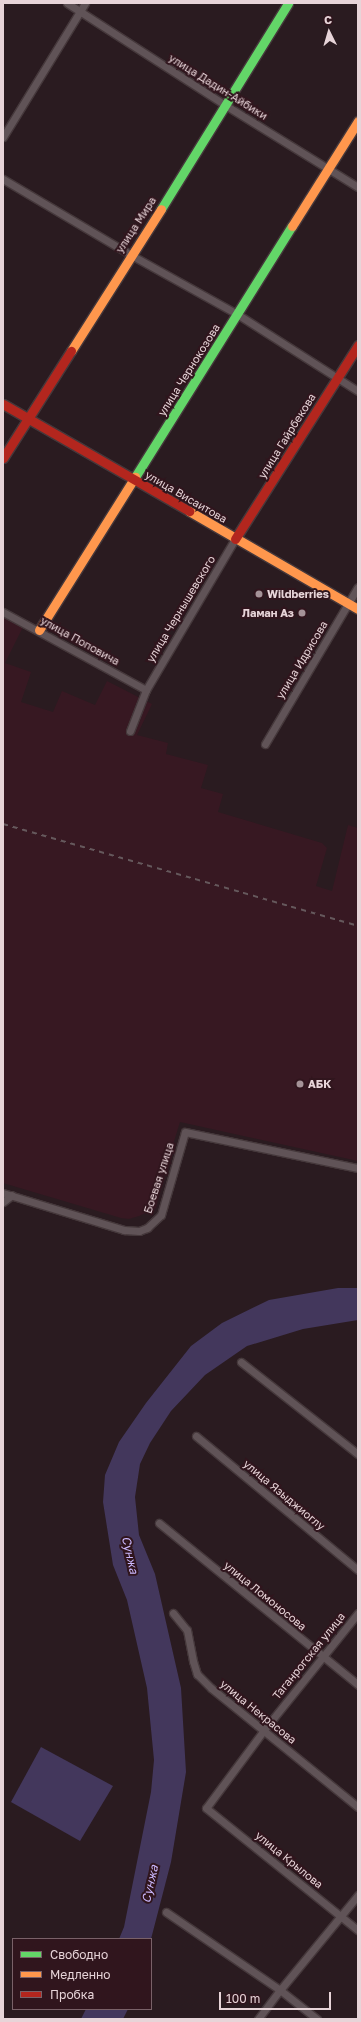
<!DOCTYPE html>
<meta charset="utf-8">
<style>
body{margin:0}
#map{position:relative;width:361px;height:2022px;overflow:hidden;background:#2a1b20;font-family:"Golos Text",sans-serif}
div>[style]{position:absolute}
.built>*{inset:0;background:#371822}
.water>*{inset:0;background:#43375c}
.roads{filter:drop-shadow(1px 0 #45383b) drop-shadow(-1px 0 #45383b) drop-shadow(0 1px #45383b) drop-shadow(0 -1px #45383b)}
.street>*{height:7px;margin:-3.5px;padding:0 3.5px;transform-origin:3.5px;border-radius:3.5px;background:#605357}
.fast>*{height:9px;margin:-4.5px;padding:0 4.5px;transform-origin:4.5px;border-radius:4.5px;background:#63d668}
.slow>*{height:9px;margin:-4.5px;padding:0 4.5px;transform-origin:4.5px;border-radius:4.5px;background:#ff974d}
.jam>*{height:9px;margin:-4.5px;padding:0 4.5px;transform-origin:4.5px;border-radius:4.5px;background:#b3261e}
.rail>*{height:2px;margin-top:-1px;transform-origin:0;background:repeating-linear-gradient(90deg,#65585c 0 5px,transparent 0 10px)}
.dots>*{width:11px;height:11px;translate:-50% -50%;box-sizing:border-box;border:2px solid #30151d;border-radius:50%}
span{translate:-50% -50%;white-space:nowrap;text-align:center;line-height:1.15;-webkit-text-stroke:4px #30151d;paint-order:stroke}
.street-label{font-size:11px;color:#e7d4d8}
.poi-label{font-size:11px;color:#e7d4d8;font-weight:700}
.left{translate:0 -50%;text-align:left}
.right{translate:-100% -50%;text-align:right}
.water-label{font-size:12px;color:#cab7fc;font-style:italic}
.frame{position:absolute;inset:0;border:4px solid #e7d4d8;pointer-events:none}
.legend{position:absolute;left:12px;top:1938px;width:140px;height:72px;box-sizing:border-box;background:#30151d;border:1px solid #796168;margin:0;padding:5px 7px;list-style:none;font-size:12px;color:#e7d4d8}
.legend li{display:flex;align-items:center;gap:8px;height:20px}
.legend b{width:20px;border:1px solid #796168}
.north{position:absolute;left:309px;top:12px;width:40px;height:40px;-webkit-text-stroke:3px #30151d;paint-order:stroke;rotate:355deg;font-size:11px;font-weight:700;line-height:16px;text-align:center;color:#e7d4d8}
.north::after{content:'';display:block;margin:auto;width:14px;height:18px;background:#e7d4d8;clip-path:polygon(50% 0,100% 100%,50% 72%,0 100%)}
.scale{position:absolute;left:219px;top:1992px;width:112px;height:18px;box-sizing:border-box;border:2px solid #e7d4d8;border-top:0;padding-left:5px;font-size:12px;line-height:14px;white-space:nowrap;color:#e7d4d8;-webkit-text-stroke:3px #30151d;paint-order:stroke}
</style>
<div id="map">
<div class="built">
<i style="clip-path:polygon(3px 616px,23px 627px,5px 663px,31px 672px,21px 702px,53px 712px,62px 691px,95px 705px,107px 681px,152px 704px,137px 735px,168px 743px,166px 754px,208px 765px,201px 788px,223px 794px,218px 812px,322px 843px,327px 848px,316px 886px,332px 891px,348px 825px,358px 828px,358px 1161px,180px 1122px,162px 1180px,156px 1208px,139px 1216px,129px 1219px,121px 1218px,3px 1183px)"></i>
</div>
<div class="water">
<i style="clip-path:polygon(338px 1288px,358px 1288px,358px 1320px,303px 1329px,247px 1346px,205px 1375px,171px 1411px,150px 1443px,140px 1464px,135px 1497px,139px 1535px,155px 1574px,181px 1688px,186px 1772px,171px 1862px,151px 1939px,119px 1939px,124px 1927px,151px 1792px,154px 1760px,147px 1688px,127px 1600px,113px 1565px,103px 1502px,105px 1475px,119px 1442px,146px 1403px,191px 1346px,222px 1323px,269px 1300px)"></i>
<i style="clip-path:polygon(41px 1747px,113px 1786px,80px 1841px,11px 1802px)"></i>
<i style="clip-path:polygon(86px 2009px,128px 2009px,123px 2019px,81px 2019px)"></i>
</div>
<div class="roads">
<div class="street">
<i style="left:67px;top:3px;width:188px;rotate:32.8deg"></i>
<i style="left:225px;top:105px;width:156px;rotate:31.7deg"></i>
<i style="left:3px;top:137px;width:157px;rotate:-58.5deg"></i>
<i style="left:3px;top:179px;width:149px;rotate:30.7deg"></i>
<i style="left:131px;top:255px;width:121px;rotate:29.1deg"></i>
<i style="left:237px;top:314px;width:143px;rotate:32.5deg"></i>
<i style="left:3px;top:612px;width:163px;rotate:28.6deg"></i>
<i style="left:130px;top:731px;width:44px;rotate:-68.7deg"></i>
<i style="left:146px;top:690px;width:175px;rotate:-59.5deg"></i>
<i style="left:265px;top:744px;width:182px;rotate:-59.4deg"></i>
<i style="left:3px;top:1193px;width:127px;rotate:17deg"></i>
<i style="left:124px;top:1230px;width:15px;rotate:4deg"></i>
<i style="left:139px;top:1231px;width:9px;rotate:-21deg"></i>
<i style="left:147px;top:1228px;width:19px;rotate:-43deg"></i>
<i style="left:161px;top:1215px;width:86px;rotate:-73.9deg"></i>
<i style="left:185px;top:1132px;width:177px;rotate:11.8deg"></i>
<i style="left:3px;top:1202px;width:11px;rotate:-38deg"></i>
<i style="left:241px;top:1362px;width:149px;rotate:38.2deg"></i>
<i style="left:196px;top:1436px;width:210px;rotate:39.6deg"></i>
<i style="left:159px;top:1523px;width:257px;rotate:39.1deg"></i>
<i style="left:173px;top:1613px;width:22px;rotate:51deg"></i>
<i style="left:187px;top:1630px;width:32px;rotate:79deg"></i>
<i style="left:193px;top:1661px;width:14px;rotate:73deg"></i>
<i style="left:197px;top:1674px;width:20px;rotate:45deg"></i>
<i style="left:211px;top:1688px;width:189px;rotate:39deg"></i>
<i style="left:358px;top:1613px;width:150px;rotate:128.8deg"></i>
<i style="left:264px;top:1730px;width:97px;rotate:126.6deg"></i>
<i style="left:206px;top:1808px;width:195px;rotate:38.8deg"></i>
<i style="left:166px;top:1912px;width:138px;rotate:34.4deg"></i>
<i style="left:280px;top:1990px;width:47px;rotate:38.1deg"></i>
<i style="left:258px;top:2019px;width:36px;rotate:-53deg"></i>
<i style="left:280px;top:1990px;width:123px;rotate:-50.6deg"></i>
</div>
<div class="fast">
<i style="left:161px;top:209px;width:242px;rotate:-58.3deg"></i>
<i style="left:135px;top:477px;width:296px;rotate:-58deg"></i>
</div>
<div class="slow">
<i style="left:292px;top:226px;width:124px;rotate:-57.8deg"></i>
<i style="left:71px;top:351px;width:168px;rotate:-57.6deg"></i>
<i style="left:189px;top:511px;width:195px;rotate:30.1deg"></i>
<i style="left:39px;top:630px;width:181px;rotate:-57.9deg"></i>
</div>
<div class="jam">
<i style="left:3px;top:404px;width:215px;rotate:29.9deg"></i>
<i style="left:3px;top:458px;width:127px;rotate:-57.6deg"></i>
<i style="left:235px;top:539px;width:230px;rotate:-57.6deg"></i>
</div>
</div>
<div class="rail">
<i style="left:3px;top:824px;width:369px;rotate:16deg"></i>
</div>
<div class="dots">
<i style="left:259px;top:594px;background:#a59398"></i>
<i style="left:302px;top:613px;background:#a59398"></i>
<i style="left:300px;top:1084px;background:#a59398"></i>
</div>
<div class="street-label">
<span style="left:218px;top:87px;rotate:32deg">улица Дадин-Айбики</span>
<span style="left:136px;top:225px;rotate:-57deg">улица Мира</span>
<span style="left:189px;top:370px;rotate:-58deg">улица Чернокозова</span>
<span style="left:287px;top:436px;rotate:-58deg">улица Гайрбекова</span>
<span style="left:186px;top:497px;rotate:30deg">улица Висаитова</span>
<span style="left:181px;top:609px;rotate:-59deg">улица Чернышевского</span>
<span style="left:80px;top:641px;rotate:29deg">улица Поповича</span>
<span style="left:302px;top:660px;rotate:-59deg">улица Идрисова</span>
<span style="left:159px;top:1178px;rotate:-72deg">Боевая улица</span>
<span style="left:284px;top:1495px;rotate:40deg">улица Языджиоглу</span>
<span style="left:265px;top:1596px;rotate:39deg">улица Ломоносова</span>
<span style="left:309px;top:1656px;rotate:-51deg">Таганрогская улица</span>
<span style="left:258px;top:1712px;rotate:39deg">улица Некрасова</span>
<span style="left:289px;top:1860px;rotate:39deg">улица Крылова</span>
</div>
<div class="poi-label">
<span class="left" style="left:267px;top:594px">Wildberries</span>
<span class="right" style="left:294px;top:613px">Ламан Аз</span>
<span class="left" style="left:308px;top:1084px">АБК</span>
</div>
<div class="water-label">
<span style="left:130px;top:1555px;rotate:77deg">Сунжа</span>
<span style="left:150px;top:1884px;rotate:-77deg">Сунжа</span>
</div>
<div class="frame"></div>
<ul class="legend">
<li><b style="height:5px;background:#63d668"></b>Свободно</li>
<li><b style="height:5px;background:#ff974d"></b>Медленно</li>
<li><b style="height:5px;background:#b3261e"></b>Пробка</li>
</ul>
<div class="north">С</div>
<div class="scale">100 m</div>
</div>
